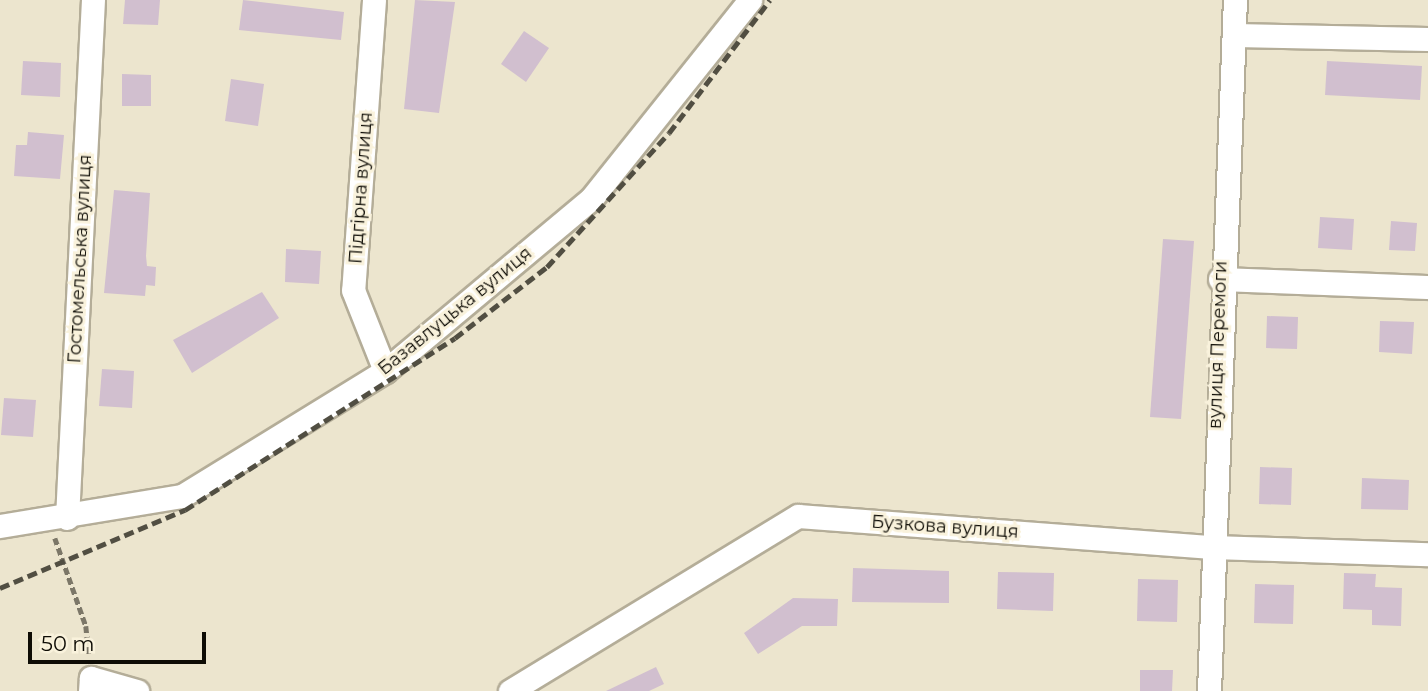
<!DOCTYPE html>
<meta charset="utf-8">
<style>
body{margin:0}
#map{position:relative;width:1428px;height:691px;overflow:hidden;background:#ece5ce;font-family:Montserrat,sans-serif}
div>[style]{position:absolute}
.building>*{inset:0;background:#d1bfcf}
.path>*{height:4.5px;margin-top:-2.25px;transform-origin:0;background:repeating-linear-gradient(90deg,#7c7768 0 7px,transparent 0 10.5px)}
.roads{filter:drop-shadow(2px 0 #b4ad98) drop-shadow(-2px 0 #b4ad98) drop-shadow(0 2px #b4ad98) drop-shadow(0 -2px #b4ad98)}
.minor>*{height:23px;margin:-11.5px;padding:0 11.5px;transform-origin:11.5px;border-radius:11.5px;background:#fff}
.rail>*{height:5px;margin-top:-2.5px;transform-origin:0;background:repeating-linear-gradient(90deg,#514e42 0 10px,transparent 0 15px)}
span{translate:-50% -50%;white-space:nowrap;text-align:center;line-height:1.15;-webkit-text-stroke:6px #f9f2dc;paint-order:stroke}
.street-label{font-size:18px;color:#0e0c05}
.scale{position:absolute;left:28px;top:632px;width:178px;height:32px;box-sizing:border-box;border:4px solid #0e0c05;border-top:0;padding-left:9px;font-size:21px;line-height:24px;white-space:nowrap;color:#0e0c05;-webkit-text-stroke:5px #f9f2dc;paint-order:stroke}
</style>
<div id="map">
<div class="building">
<i style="clip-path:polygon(125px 0,160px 0,158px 25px,123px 24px)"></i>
<i style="clip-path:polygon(243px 0,344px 12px,341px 40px,239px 30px)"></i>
<i style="clip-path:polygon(415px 0,455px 2px,439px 113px,404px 109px)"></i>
<i style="clip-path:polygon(524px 31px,549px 48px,526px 82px,501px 64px)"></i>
<i style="clip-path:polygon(23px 61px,61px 63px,60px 97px,21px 95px)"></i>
<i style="clip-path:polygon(1327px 61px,1422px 66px,1420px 100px,1325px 95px)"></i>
<i style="clip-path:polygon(122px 74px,151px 75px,151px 106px,122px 106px)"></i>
<i style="clip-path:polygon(231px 79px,264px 84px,258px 126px,225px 121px)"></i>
<i style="clip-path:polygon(28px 132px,64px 135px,60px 179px,14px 176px,16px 145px,27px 145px)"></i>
<i style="clip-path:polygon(114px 190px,150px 193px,146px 256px,147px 266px,156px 267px,155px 286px,146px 285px,145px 296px,104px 293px)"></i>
<i style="clip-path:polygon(1320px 217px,1354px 219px,1352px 250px,1318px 248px)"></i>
<i style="clip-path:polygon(1391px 221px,1417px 223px,1415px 251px,1389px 250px)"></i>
<i style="clip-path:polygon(1163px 239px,1194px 241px,1181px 419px,1150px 417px)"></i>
<i style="clip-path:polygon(286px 249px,321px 251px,319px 284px,285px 282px)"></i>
<i style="clip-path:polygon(262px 292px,279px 318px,192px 373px,173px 340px)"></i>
<i style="clip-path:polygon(1267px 316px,1298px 317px,1297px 349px,1266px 348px)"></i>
<i style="clip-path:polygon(1380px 321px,1414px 322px,1412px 354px,1379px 352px)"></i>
<i style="clip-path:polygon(102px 369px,134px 371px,132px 408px,99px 406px)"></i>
<i style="clip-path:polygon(4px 398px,36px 400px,33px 437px,1px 435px)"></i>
<i style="clip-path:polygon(1260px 467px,1292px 468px,1291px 505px,1259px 504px)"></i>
<i style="clip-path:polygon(1362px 478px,1409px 480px,1408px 510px,1361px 509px)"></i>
<i style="clip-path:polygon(853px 568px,949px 571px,949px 603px,852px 602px)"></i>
<i style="clip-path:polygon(998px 572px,1054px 573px,1053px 611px,997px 609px)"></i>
<i style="clip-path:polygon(1344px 573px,1376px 574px,1375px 587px,1402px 588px,1401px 626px,1372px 625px,1372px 610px,1343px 609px)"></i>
<i style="clip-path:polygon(1138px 579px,1178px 580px,1177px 622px,1137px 621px)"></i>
<i style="clip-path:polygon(1255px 584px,1294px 585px,1293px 624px,1254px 623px)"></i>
<i style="clip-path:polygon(793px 598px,838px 599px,837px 626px,802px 626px,758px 654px,744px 633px)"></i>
<i style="clip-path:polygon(656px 667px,664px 684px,649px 691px,606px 691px)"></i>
<i style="clip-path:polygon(1140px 670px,1173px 670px,1172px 691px,1140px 691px)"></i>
</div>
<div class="path">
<i style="left:55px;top:538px;width:93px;rotate:70.6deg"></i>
<i style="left:86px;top:626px;width:30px;rotate:84deg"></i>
</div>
<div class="roads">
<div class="minor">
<i style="left:374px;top:0;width:291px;rotate:94.1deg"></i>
<i style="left:353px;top:290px;width:87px;rotate:68.4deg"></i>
<i style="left:1234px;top:35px;width:194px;rotate:1.2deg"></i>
<i style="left:1220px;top:279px;width:208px;rotate:2.2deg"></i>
<i style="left:67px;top:518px;width:519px;rotate:-87.13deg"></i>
<i style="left:0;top:526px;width:184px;rotate:-9.4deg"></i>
<i style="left:182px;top:496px;width:238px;rotate:-31.6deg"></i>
<i style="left:385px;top:371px;width:268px;rotate:-39.9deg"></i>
<i style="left:591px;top:199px;width:255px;rotate:-51.4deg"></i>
<i style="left:90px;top:691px;width:13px;rotate:-86deg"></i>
<i style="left:91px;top:678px;width:48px;rotate:15.8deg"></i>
<i style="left:510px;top:691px;width:337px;rotate:-31.3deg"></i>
<i style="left:798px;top:516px;width:415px;rotate:4.3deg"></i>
<i style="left:1212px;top:547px;width:216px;rotate:1.9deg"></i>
<i style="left:1209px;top:691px;width:691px;rotate:-87.85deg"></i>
</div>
</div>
<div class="rail">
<i style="left:0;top:588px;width:201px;rotate:-22.9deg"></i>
<i style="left:185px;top:510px;width:320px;rotate:-32.5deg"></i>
<i style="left:455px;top:338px;width:116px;rotate:-37.7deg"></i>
<i style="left:547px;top:267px;width:181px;rotate:-47.7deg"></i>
<i style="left:669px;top:133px;width:167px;rotate:-52.8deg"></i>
</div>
<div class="street-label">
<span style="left:361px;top:188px;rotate:-86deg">Підгірна вулиця</span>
<span style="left:80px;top:259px;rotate:-87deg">Гостомельська вулиця</span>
<span style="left:455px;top:311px;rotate:-39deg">Базавлуцька вулиця</span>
<span style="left:1218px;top:345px;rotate:-88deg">вулиця Перемоги</span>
<span style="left:945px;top:527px;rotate:4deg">Бузкова вулиця</span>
</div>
<div class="scale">50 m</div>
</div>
